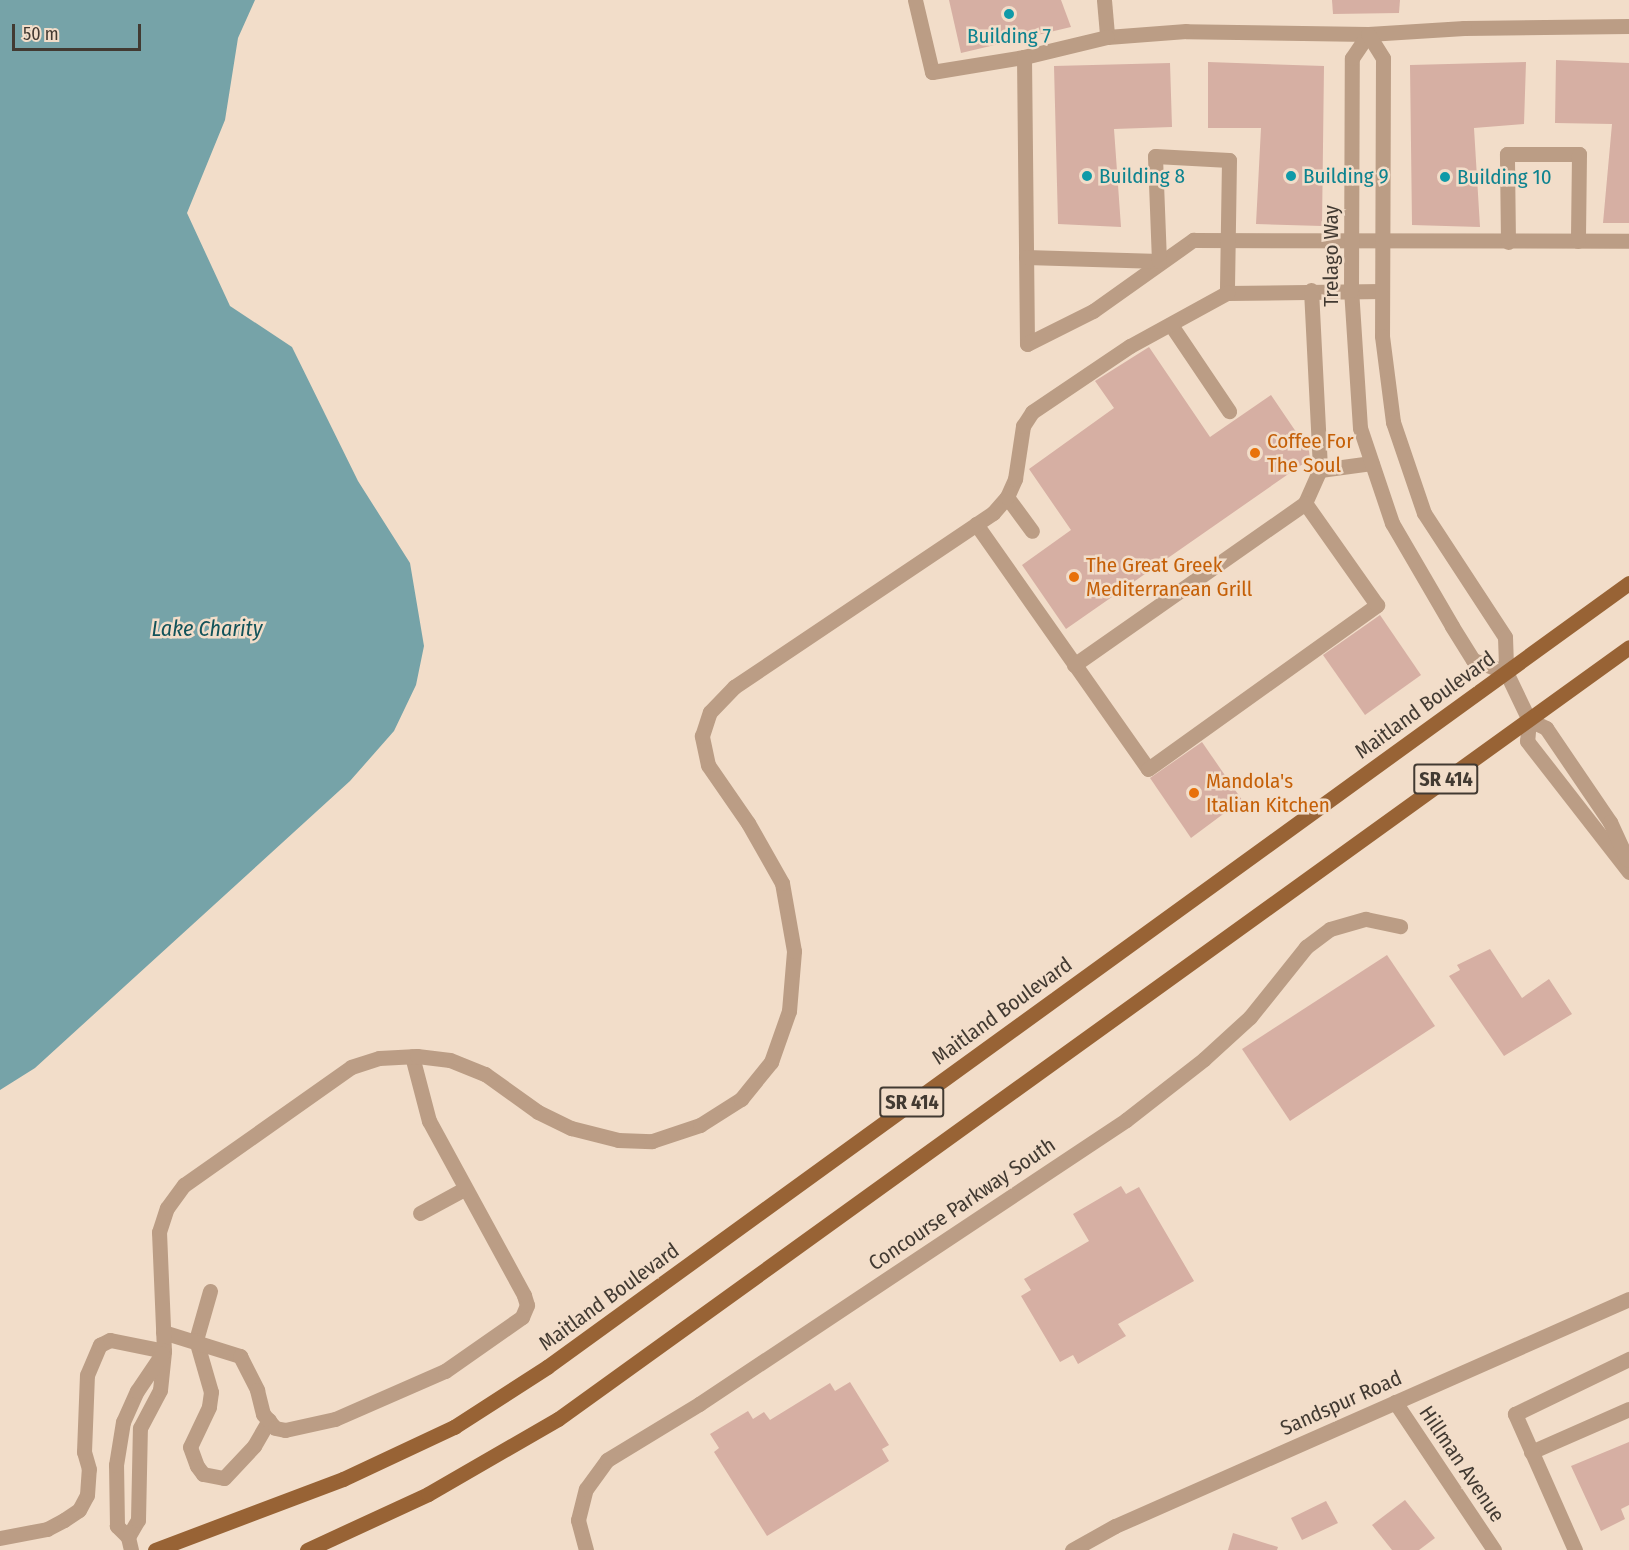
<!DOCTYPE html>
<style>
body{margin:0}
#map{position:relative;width:1629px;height:1550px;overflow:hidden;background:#f2ddc9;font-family:"Fira Sans Condensed",sans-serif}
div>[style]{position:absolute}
.water>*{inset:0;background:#76a3a8}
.building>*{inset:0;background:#d6afa3}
.minor>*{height:15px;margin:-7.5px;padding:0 7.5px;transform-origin:7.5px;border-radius:7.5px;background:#bb9d85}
.major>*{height:15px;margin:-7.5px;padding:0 7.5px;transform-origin:7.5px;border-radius:7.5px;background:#986335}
.dots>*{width:16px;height:16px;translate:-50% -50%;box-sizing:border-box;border:3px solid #f2ddc9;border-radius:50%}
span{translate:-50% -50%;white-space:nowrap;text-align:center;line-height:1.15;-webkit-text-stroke:5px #f2ddc9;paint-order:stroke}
.shield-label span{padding:2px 4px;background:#f2ddc9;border:2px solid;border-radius:4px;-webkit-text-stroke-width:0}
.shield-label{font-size:20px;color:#423a32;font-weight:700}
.culture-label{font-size:21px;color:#0d838f}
.left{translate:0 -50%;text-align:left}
.street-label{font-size:21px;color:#423a32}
.food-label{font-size:21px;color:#c56008}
.water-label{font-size:22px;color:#12535a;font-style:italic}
.scale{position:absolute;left:12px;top:24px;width:129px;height:27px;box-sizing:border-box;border:3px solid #423a32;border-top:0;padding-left:8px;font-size:18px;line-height:21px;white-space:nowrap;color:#423a32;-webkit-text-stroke:4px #f2ddc9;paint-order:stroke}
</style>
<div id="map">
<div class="water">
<i style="clip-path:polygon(0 0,255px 0,238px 38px,225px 120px,187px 213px,230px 306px,292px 347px,358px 481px,410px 563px,424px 646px,416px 685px,394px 731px,350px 781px,35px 1068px,0 1090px)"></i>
</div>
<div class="building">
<i style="clip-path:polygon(949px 0,1061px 0,1071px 27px,961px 53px)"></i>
<i style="clip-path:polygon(1332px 0,1400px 0,1399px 13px,1333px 14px)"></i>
<i style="clip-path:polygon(1556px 60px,1629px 63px,1629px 223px,1603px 223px,1612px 124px,1555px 123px)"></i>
<i style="clip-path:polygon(1208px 62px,1324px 66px,1322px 226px,1256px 224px,1261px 128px,1208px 128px)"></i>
<i style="clip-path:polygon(1526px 62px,1524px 124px,1474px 128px,1480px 227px,1412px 225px,1410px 65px)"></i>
<i style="clip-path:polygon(1170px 63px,1172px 127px,1114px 129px,1121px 227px,1058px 224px,1054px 66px)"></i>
<i style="clip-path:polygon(1149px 347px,1210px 437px,1271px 395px,1309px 451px,1310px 459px,1066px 629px,1022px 565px,1071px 530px,1029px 469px,1114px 408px,1095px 381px)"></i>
<i style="clip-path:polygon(1380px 615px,1421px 675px,1365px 715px,1323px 655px)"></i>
<i style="clip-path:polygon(1202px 742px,1242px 800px,1191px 838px,1150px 778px)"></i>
<i style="clip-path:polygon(1490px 949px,1522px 998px,1549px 979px,1572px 1014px,1504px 1056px,1449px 976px,1460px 970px,1457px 965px)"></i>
<i style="clip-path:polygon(1387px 955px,1435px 1026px,1290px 1121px,1242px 1049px)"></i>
<i style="clip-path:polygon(1121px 1186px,1126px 1194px,1139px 1187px,1194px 1281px,1118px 1324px,1126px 1336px,1078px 1364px,1073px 1355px,1060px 1362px,1021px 1296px,1031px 1290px,1024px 1279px,1089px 1241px,1073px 1214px)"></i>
<i style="clip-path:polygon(850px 1382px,889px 1445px,882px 1449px,889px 1461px,767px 1536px,714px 1452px,719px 1448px,710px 1434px,748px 1411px,753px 1419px,764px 1412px,770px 1420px,830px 1383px,835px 1391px)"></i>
<i style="clip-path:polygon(1629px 1442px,1629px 1505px,1621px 1509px,1625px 1519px,1601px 1531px,1571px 1466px)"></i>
<i style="clip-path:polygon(1405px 1500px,1435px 1538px,1419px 1550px,1392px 1550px,1372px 1525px)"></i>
<i style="clip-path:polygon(1326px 1501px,1338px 1523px,1302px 1540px,1291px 1518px)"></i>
<i style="clip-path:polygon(1233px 1533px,1278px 1547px,1277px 1550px,1228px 1550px)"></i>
</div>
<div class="minor">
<i style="left:915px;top:0;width:74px;rotate:76.7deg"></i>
<i style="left:932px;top:72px;width:93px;rotate:-9.3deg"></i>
<i style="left:1104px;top:0;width:37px;rotate:85deg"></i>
<i style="left:1629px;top:26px;width:165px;rotate:179.3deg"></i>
<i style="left:1464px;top:28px;width:96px;rotate:176.4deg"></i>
<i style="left:1368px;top:34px;width:182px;rotate:-179.1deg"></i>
<i style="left:1186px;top:31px;width:79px;rotate:175.7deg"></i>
<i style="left:1107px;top:37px;width:85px;rotate:166.5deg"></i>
<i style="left:1024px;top:57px;width:287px;rotate:89.4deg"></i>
<i style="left:1027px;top:344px;width:74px;rotate:-26.6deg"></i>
<i style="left:1093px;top:311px;width:123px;rotate:-35.4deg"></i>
<i style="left:1193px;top:240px;width:436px;rotate:0.1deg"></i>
<i style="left:1508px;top:242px;width:88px;rotate:-90.7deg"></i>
<i style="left:1507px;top:154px;width:72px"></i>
<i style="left:1579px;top:154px;width:87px;rotate:90.7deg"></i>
<i style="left:1026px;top:257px;width:133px;rotate:1.7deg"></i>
<i style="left:1159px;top:261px;width:105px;rotate:-92.2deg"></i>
<i style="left:1155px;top:156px;width:74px;rotate:3.1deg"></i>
<i style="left:1229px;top:160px;width:133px;rotate:90.9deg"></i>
<i style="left:1227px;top:293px;width:155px;rotate:-0.7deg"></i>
<i style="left:1311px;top:290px;width:180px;rotate:87.1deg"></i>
<i style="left:1171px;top:325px;width:104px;rotate:56deg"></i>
<i style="left:1007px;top:497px;width:42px;rotate:53.7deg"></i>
<i style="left:976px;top:524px;width:299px;rotate:54.9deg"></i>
<i style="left:1148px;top:769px;width:282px;rotate:-35.6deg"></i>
<i style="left:1377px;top:605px;width:125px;rotate:-125.2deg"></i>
<i style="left:1305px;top:503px;width:36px;rotate:-66deg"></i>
<i style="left:1320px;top:470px;width:52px;rotate:-7.7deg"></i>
<i style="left:1074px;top:665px;width:282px;rotate:-35deg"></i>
<i style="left:1506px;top:672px;width:35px;rotate:-160deg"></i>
<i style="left:1473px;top:660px;width:40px;rotate:-122deg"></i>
<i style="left:1452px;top:626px;width:119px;rotate:-120.2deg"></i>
<i style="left:1392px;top:523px;width:100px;rotate:-108.6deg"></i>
<i style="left:1360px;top:428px;width:138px;rotate:-93.7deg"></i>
<i style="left:1351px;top:290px;width:232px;rotate:-89.8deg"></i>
<i style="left:1352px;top:58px;width:29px;rotate:-56deg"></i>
<i style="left:1368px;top:34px;width:28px;rotate:58deg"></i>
<i style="left:1383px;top:58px;width:278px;rotate:90.2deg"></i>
<i style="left:1382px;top:336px;width:87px;rotate:82.7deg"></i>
<i style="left:1393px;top:422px;width:96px;rotate:71.2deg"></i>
<i style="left:1424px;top:513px;width:148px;rotate:56.8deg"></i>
<i style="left:1505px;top:637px;width:35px;rotate:88deg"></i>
<i style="left:1506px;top:672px;width:53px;rotate:64.4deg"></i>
<i style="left:1529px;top:720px;width:21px;rotate:95deg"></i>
<i style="left:1527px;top:741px;width:166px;rotate:52.1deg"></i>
<i style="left:1529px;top:720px;width:19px;rotate:25deg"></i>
<i style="left:1546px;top:728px;width:114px;rotate:55.8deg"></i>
<i style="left:1610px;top:822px;width:41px;rotate:65.3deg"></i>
<i style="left:420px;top:1213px;width:50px;rotate:-28.6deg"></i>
<i style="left:210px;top:1291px;width:51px;rotate:105.9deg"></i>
<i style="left:196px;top:1340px;width:54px;rotate:73.9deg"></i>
<i style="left:211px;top:1392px;width:15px;rotate:98deg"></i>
<i style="left:209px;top:1407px;width:44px;rotate:115.4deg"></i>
<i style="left:190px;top:1447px;width:20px;rotate:70deg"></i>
<i style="left:197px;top:1466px;width:10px;rotate:53deg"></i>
<i style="left:203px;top:1474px;width:21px;rotate:11deg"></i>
<i style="left:224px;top:1478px;width:44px;rotate:-46.8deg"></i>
<i style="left:254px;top:1446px;width:30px;rotate:-60deg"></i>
<i style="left:163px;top:1332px;width:81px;rotate:17.3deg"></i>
<i style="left:240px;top:1356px;width:38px;rotate:63deg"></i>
<i style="left:257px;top:1390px;width:25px;rotate:76deg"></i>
<i style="left:263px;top:1414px;width:18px;rotate:49deg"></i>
<i style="left:275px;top:1428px;width:10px;rotate:11deg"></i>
<i style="left:285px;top:1430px;width:51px;rotate:-12.4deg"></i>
<i style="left:335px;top:1419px;width:120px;rotate:-23.6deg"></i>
<i style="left:445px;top:1371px;width:94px;rotate:-35deg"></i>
<i style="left:522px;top:1317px;width:13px;rotate:-67deg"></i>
<i style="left:527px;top:1305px;width:10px;rotate:-107deg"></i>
<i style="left:524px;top:1295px;width:198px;rotate:-118.6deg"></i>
<i style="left:429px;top:1121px;width:67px;rotate:-104.7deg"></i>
<i style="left:1395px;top:1402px;width:178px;rotate:56.2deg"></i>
<i style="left:1531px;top:1452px;width:107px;rotate:-23.7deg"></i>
<i style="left:128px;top:1537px;width:20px;rotate:-60deg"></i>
<i style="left:138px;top:1520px;width:92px;rotate:-88.8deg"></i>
<i style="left:140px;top:1428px;width:43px;rotate:-62.2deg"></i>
<i style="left:160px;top:1390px;width:39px;rotate:-84deg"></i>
<i style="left:164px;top:1351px;width:119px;rotate:-92.4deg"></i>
<i style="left:159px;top:1232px;width:25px;rotate:-72deg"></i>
<i style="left:167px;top:1208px;width:29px;rotate:-54deg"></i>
<i style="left:184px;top:1185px;width:204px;rotate:-35.2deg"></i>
<i style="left:351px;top:1067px;width:29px;rotate:-18deg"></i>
<i style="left:379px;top:1058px;width:38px;rotate:-3deg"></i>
<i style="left:417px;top:1056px;width:33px;rotate:7deg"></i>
<i style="left:450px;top:1060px;width:38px;rotate:22deg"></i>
<i style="left:485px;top:1074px;width:65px;rotate:35.6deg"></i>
<i style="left:538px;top:1112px;width:37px;rotate:26deg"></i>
<i style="left:571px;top:1128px;width:49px;rotate:14.3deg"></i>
<i style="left:618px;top:1140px;width:34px;rotate:2deg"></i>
<i style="left:652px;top:1141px;width:51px;rotate:-18.4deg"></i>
<i style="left:700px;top:1125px;width:49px;rotate:-32.4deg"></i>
<i style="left:741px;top:1099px;width:48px;rotate:-51deg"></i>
<i style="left:771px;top:1062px;width:54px;rotate:-70.6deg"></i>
<i style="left:789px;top:1011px;width:60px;rotate:-85.2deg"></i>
<i style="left:794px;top:951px;width:69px;rotate:-100deg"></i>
<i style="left:782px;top:883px;width:69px;rotate:-119.5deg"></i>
<i style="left:748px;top:823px;width:70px;rotate:-124.6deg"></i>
<i style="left:708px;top:765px;width:30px;rotate:-102deg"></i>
<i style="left:702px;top:736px;width:25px;rotate:-72deg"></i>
<i style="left:710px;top:712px;width:35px;rotate:-46deg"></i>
<i style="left:734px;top:687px;width:312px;rotate:-33.9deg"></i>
<i style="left:993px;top:513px;width:21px;rotate:-49deg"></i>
<i style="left:1007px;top:497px;width:20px;rotate:-66deg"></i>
<i style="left:1015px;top:479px;width:54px;rotate:-81.4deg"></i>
<i style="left:1023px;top:426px;width:17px;rotate:-57deg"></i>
<i style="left:1032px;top:412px;width:118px;rotate:-34deg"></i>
<i style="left:1130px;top:346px;width:111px;rotate:-28.7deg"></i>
<i style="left:0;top:1538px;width:48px;rotate:-10.8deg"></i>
<i style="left:47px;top:1529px;width:19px;rotate:-28deg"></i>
<i style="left:64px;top:1520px;width:18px;rotate:-34deg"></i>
<i style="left:79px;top:1510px;width:17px;rotate:-62deg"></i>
<i style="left:87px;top:1495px;width:26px;rotate:-86deg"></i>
<i style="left:89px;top:1469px;width:18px;rotate:-106deg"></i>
<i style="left:84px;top:1452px;width:77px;rotate:-87.8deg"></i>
<i style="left:87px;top:1375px;width:33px;rotate:-67deg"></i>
<i style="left:100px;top:1345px;width:11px;rotate:-27deg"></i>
<i style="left:110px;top:1340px;width:55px;rotate:11.5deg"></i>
<i style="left:131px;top:1550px;width:13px;rotate:-103deg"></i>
<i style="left:128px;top:1537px;width:16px;rotate:-135deg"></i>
<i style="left:117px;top:1526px;width:61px;rotate:-90.9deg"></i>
<i style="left:116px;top:1465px;width:44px;rotate:-80.8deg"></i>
<i style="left:123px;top:1422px;width:34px;rotate:-66deg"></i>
<i style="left:137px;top:1391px;width:45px;rotate:-56deg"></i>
<i style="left:586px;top:1550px;width:31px;rotate:-105deg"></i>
<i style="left:578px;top:1520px;width:32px;rotate:-76deg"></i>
<i style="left:586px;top:1489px;width:36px;rotate:-54deg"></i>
<i style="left:607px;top:1460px;width:108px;rotate:-31.3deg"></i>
<i style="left:699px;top:1404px;width:513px;rotate:-33.63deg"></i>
<i style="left:1126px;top:1120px;width:99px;rotate:-38deg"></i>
<i style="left:1204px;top:1059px;width:62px;rotate:-42.4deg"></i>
<i style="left:1250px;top:1017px;width:90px;rotate:-51.3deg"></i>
<i style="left:1306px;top:947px;width:30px;rotate:-37deg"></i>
<i style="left:1330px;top:929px;width:37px;rotate:-16deg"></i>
<i style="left:1366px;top:919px;width:35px;rotate:12deg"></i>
<i style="left:1072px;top:1550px;width:49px;rotate:-29.2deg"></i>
<i style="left:1115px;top:1526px;width:562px;rotate:-23.83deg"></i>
<i style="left:1575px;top:1550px;width:149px;rotate:-113.8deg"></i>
<i style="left:1515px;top:1414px;width:127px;rotate:-25.8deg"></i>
</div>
<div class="major">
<i style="left:155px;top:1550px;width:201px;rotate:-20.7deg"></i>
<i style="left:343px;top:1479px;width:123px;rotate:-25.1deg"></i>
<i style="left:454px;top:1427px;width:111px;rotate:-32.8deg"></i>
<i style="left:547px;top:1367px;width:1336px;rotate:-35.93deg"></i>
<i style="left:307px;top:1550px;width:133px;rotate:-24.8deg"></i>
<i style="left:428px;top:1494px;width:150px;rotate:-30deg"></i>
<i style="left:558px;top:1419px;width:1320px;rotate:-35.78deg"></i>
</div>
<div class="dots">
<i style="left:1009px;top:14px;background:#0f9aa8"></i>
<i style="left:1087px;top:176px;background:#0f9aa8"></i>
<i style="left:1291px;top:176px;background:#0f9aa8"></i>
<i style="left:1445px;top:177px;background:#0f9aa8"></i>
<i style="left:1255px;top:453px;background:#e8710a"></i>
<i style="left:1074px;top:577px;background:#e8710a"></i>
<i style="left:1194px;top:793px;background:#e8710a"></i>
</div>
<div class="shield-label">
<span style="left:1446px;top:779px">SR 414</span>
<span style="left:912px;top:1102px">SR 414</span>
</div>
<div class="culture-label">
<span style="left:1009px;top:36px">Building 7</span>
<span class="left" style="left:1099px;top:176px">Building 8</span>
<span class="left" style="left:1303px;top:176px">Building 9</span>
<span class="left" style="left:1457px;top:177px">Building 10</span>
</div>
<div class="street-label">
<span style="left:1331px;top:256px;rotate:-90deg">Trelago Way</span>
<span style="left:1425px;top:705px;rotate:-36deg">Maitland Boulevard</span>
<span style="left:1002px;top:1011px;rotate:-36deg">Maitland Boulevard</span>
<span style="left:962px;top:1204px;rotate:-34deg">Concourse Parkway South</span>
<span style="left:609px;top:1297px;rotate:-36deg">Maitland Boulevard</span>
<span style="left:1341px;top:1403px;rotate:-24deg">Sandspur Road</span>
<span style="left:1462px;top:1464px;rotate:56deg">Hillman Avenue</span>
</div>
<div class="food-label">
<span class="left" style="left:1267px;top:453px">Coffee For<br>The Soul</span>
<span class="left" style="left:1086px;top:577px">The Great Greek<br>Mediterranean Grill</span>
<span class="left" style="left:1206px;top:793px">Mandola's<br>Italian Kitchen</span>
</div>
<div class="water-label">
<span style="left:207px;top:629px">Lake Charity</span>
</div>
<div class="scale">50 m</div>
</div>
